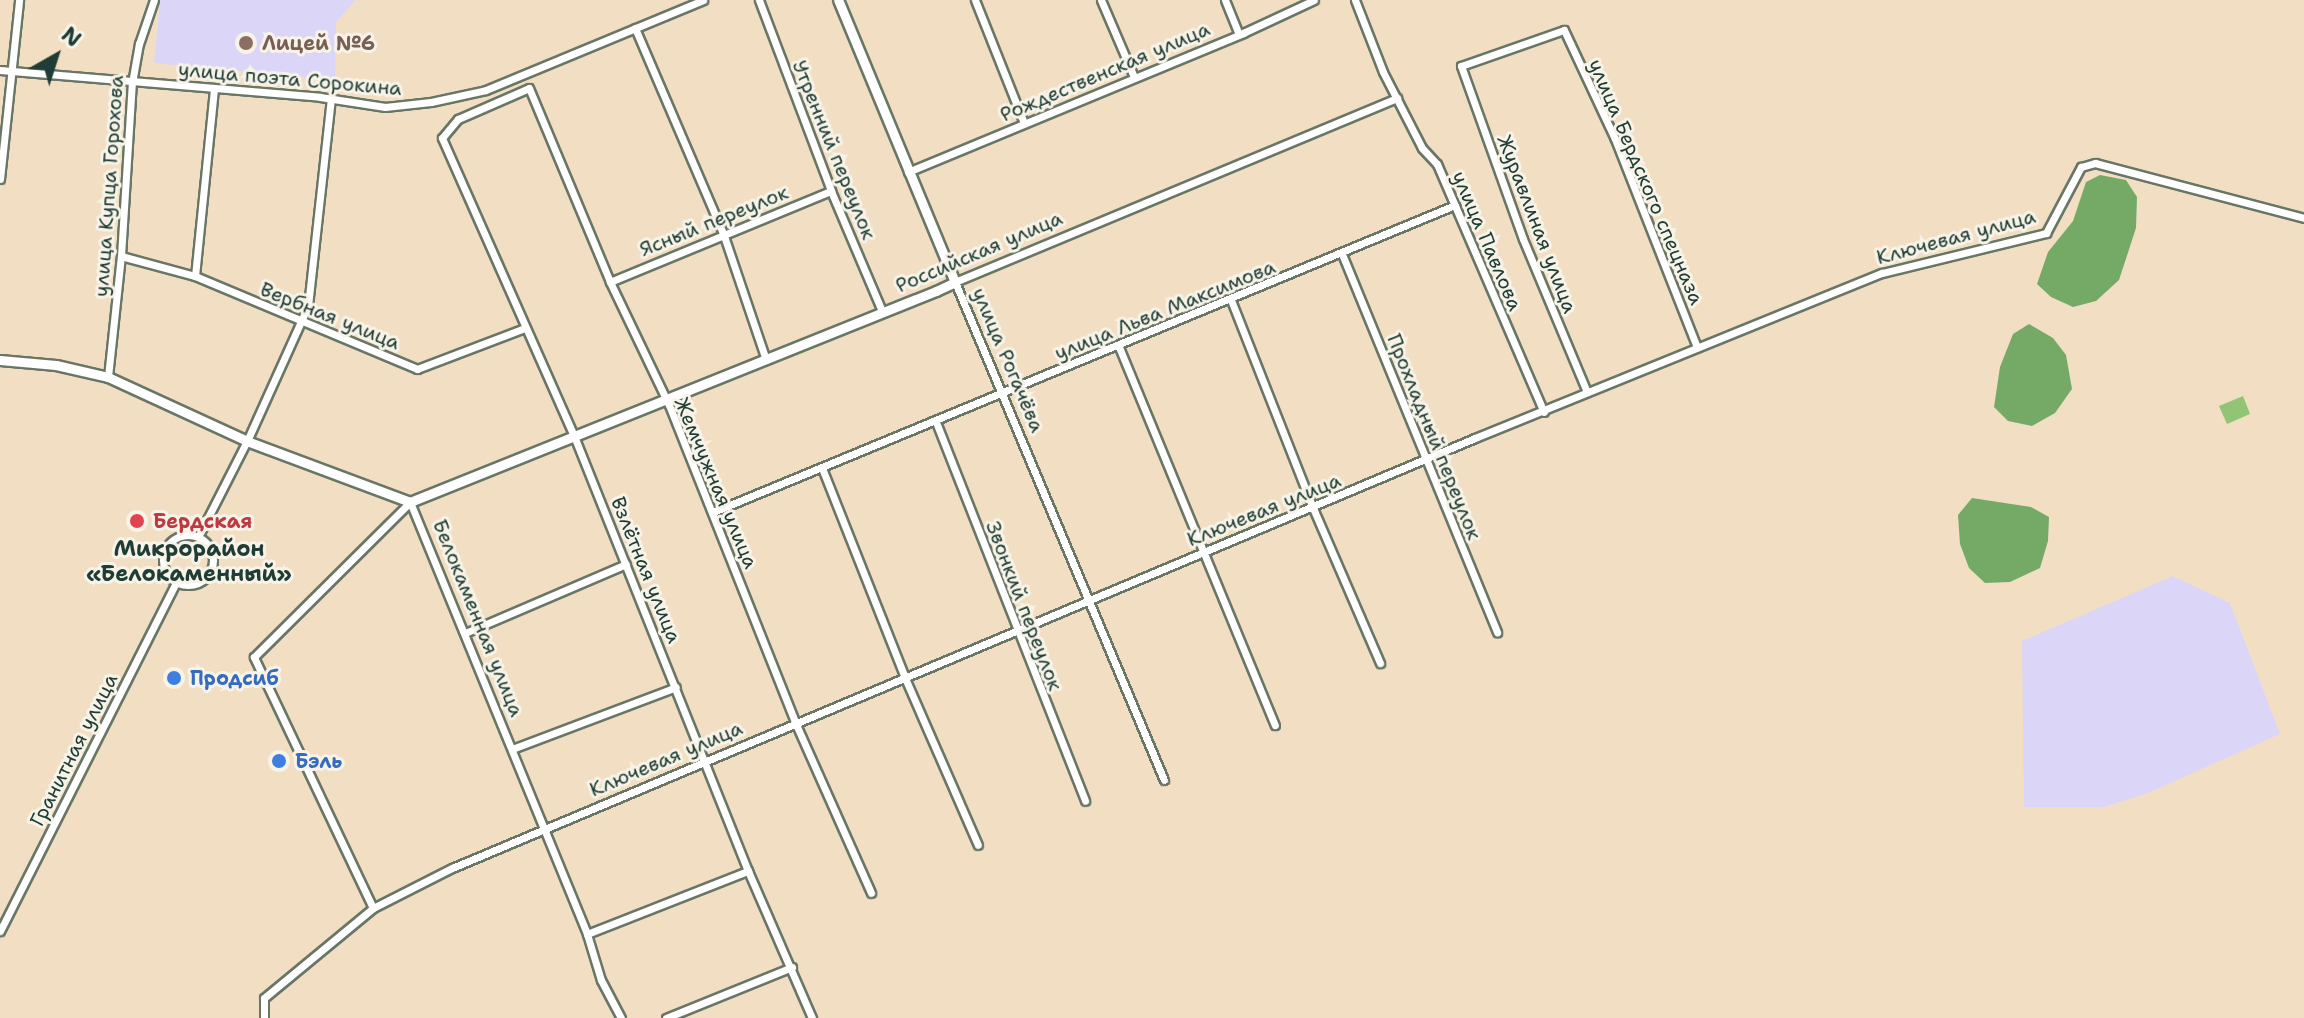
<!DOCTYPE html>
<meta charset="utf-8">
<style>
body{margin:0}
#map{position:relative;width:2304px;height:1018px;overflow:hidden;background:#f2dfc3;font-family:"Shantell Sans",sans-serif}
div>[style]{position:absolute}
.built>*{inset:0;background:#dbd6f7}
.green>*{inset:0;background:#92c475}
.forest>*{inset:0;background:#75aa66}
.roads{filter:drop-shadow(2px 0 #697666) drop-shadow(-2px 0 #697666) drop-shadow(0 2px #697666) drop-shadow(0 -2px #697666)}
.minor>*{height:7px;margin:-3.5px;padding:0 3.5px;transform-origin:3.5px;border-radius:3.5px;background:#fff}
.minor>.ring{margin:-3.5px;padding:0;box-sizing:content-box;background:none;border:7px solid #fff;border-radius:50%}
.tertiary>*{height:9px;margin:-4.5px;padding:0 4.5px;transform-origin:4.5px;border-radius:4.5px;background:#fff}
.dots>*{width:22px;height:22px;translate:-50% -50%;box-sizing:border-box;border:4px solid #f7f3e8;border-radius:50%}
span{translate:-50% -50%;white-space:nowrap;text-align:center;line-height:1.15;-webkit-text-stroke:6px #f7f3e8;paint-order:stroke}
.education-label{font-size:20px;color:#785e54;font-weight:700}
.left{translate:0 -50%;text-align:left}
.street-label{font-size:20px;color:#1f3d34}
.health-label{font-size:20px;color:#be3a42;font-weight:700}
.shop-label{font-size:20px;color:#366cbe;font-weight:700}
.neighbourhood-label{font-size:22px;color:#1f3d34;font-weight:700}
.north{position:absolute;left:16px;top:16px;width:80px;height:80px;-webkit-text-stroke:6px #f7f3e8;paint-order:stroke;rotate:39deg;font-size:22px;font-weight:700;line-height:32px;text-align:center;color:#1f3d34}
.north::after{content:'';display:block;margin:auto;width:28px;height:36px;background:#1f3d34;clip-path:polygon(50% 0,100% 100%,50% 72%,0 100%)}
</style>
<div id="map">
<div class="built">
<i style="clip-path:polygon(160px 0,356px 0,336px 22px,335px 80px,154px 63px)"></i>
<i style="clip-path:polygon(2173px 576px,2230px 603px,2280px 734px,2148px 793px,2104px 807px,2024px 807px,2022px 641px)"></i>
</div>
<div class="green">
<i style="clip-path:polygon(2243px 396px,2250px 414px,2227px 424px,2219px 406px)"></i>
</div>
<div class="forest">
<i style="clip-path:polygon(2100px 175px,2126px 180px,2137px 197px,2136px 228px,2119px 280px,2096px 301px,2073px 307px,2051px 297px,2037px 284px,2048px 252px,2073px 221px,2086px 182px)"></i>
<i style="clip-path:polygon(2029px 324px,2053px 338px,2066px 355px,2072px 389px,2055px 413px,2032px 426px,2008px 421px,1994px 407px,2000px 367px,2013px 334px)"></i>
<i style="clip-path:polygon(1972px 498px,2031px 507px,2049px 517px,2048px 541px,2040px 568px,2010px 582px,1985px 583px,1969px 568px,1960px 544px,1958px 515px)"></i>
</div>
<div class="roads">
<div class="minor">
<i style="left:759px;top:0;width:204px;rotate:69.3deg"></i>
<i style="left:831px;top:191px;width:130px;rotate:67deg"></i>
<i style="left:975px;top:0;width:132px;rotate:68.3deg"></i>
<i style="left:1101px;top:0;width:84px;rotate:66.8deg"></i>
<i style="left:1225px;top:0;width:37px;rotate:68deg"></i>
<i style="left:1355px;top:0;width:77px;rotate:68.7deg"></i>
<i style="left:1383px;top:72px;width:85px;rotate:62.8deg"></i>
<i style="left:1422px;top:148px;width:22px;rotate:47deg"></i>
<i style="left:1437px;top:164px;width:270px;rotate:66.7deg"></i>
<i style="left:635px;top:28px;width:223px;rotate:66.8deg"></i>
<i style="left:723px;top:233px;width:134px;rotate:71.3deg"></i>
<i style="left:0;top:70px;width:321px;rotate:4.8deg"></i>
<i style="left:320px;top:97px;width:66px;rotate:8.7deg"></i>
<i style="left:385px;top:107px;width:46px;rotate:-6.2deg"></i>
<i style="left:431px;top:102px;width:56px;rotate:-12.3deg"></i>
<i style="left:486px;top:90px;width:235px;rotate:-22.5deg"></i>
<i style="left:908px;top:172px;width:363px;rotate:-22.5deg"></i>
<i style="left:1243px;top:33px;width:78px;rotate:-24.9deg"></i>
<i style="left:0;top:179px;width:180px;rotate:-83.9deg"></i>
<i style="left:1342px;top:254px;width:409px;rotate:67.7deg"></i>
<i style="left:121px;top:256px;width:77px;rotate:15.1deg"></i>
<i style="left:195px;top:276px;width:241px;rotate:22.7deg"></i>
<i style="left:417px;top:369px;width:116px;rotate:-20.8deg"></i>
<i style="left:195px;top:276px;width:189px;rotate:-84.2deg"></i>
<i style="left:610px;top:282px;width:239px;rotate:-22.4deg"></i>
<i style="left:1231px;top:300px;width:224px;rotate:68.5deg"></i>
<i style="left:1313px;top:508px;width:169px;rotate:66.6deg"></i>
<i style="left:1119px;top:347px;width:409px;rotate:67.6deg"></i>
<i style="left:108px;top:377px;width:122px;rotate:-83.9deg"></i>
<i style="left:121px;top:256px;width:173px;rotate:-86.4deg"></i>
<i style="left:132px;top:83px;width:40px;rotate:-80deg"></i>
<i style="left:139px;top:44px;width:46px;rotate:-71.2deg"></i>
<i style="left:1587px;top:392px;width:166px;rotate:-112.7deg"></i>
<i style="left:1523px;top:239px;width:184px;rotate:-109.7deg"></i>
<i style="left:1461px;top:66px;width:109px;rotate:-19.3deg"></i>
<i style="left:1564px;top:30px;width:120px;rotate:64.9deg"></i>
<i style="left:1615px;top:139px;width:224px;rotate:68.5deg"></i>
<i style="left:936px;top:422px;width:407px;rotate:68.5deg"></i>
<i style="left:822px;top:468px;width:226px;rotate:68.4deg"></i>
<i style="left:905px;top:678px;width:182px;rotate:66.4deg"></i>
<i style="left:713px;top:512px;width:803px;rotate:-22.48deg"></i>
<i class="ring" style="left:163px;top:535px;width:43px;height:43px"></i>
<i style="left:198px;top:537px;width:108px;rotate:-63deg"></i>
<i style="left:247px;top:441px;width:148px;rotate:-65.7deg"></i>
<i style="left:308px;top:306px;width:209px;rotate:-83.7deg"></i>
<i style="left:465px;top:633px;width:175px;rotate:-23.2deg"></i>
<i style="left:512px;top:749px;width:175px;rotate:-20.7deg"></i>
<i style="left:1164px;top:780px;width:540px;rotate:-112.77deg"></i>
<i style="left:955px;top:282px;width:479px;rotate:-22.6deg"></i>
<i style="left:373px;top:908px;width:278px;rotate:-115.4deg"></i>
<i style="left:254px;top:657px;width:220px;rotate:-44.8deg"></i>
<i style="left:410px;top:502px;width:467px;rotate:67.7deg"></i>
<i style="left:587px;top:934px;width:48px;rotate:73.1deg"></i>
<i style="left:601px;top:980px;width:43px;rotate:62.2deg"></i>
<i style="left:0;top:931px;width:390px;rotate:-63.2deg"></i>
<i style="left:587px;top:934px;width:173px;rotate:-21.4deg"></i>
<i style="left:264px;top:1018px;width:20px;rotate:-90deg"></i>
<i style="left:264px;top:998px;width:141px;rotate:-39.5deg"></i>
<i style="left:373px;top:908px;width:89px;rotate:-26.9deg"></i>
<i style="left:452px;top:868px;width:1110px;rotate:-22.8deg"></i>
<i style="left:1475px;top:438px;width:439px;rotate:-22.1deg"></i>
<i style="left:1882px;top:273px;width:169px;rotate:-13.7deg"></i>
<i style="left:2046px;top:233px;width:75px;rotate:-62.1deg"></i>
<i style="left:2081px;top:167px;width:15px;rotate:-16deg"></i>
<i style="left:2095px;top:163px;width:216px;rotate:14.7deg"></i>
<i style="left:666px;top:1018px;width:136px;rotate:-22deg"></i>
<i style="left:812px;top:1018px;width:160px;rotate:-113.5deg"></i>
<i style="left:748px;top:871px;width:469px;rotate:-111.8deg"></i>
<i style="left:574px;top:436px;width:326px;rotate:-113.9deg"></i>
<i style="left:442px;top:138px;width:25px;rotate:-50deg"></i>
<i style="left:458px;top:119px;width:77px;rotate:-23.6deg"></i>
<i style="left:529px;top:88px;width:210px;rotate:67.3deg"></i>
<i style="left:610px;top:282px;width:136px;rotate:64.4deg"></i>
<i style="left:669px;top:405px;width:341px;rotate:68.3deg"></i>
<i style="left:795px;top:722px;width:187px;rotate:66deg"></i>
</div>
<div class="tertiary">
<i style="left:0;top:360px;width:56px;rotate:5.1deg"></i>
<i style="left:56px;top:365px;width:53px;rotate:13deg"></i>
<i style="left:108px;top:377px;width:153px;rotate:24.7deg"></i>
<i style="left:247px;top:441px;width:174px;rotate:20.5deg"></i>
<i style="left:410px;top:502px;width:567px;rotate:-21.86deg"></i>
<i style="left:936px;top:291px;width:21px;rotate:-25deg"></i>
<i style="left:955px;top:282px;width:305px;rotate:-112.5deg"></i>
</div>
</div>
<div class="dots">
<i style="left:246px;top:43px;background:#8d6e63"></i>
<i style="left:137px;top:521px;background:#e0444e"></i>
<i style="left:174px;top:678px;background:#3f7fe0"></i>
<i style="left:279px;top:761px;background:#3f7fe0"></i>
</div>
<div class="education-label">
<span class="left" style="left:262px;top:43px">Лицей №6</span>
</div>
<div class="street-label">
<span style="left:1105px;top:72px;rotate:-23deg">Рождественская улица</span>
<span style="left:290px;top:79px;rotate:5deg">улица поэта Сорокина</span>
<span style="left:834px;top:150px;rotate:68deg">Утренний переулок</span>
<span style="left:1646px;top:182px;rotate:67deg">улица Бердского спецназа</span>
<span style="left:109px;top:186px;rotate:-86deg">улица Купца Горохова</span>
<span style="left:714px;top:221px;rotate:-22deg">Ясный переулок</span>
<span style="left:1537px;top:224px;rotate:69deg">Журавлиная улица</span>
<span style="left:1956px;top:237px;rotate:-15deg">Ключевая улица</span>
<span style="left:1487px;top:241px;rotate:67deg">улица Павлова</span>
<span style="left:979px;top:252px;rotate:-23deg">Российская улица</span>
<span style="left:1165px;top:310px;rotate:-22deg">улица Льва Максимова</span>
<span style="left:330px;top:316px;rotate:22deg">Вербная улица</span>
<span style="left:1008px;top:360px;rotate:67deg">улица Рогачёва</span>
<span style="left:1434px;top:437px;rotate:68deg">Прохладный переулок</span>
<span style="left:716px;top:483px;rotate:67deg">Жемчужная улица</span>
<span style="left:1264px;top:510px;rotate:-22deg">Ключевая улица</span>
<span style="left:646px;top:570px;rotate:68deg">Взлётная улица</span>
<span style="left:1024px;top:606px;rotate:69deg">Звонкий переулок</span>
<span style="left:478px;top:618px;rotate:68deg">Белокаменная улица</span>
<span style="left:74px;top:750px;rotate:-63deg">Гранитная улица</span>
<span style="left:666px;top:759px;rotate:-23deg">Ключевая улица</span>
</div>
<div class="health-label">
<span class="left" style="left:153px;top:521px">Бердская</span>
</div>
<div class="shop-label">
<span class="left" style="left:190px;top:678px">Продсиб</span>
<span class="left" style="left:295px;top:761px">Бэль</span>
</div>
<div class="neighbourhood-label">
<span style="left:189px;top:561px">Микрорайон<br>«Белокаменный»</span>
</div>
<div class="north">N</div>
</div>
